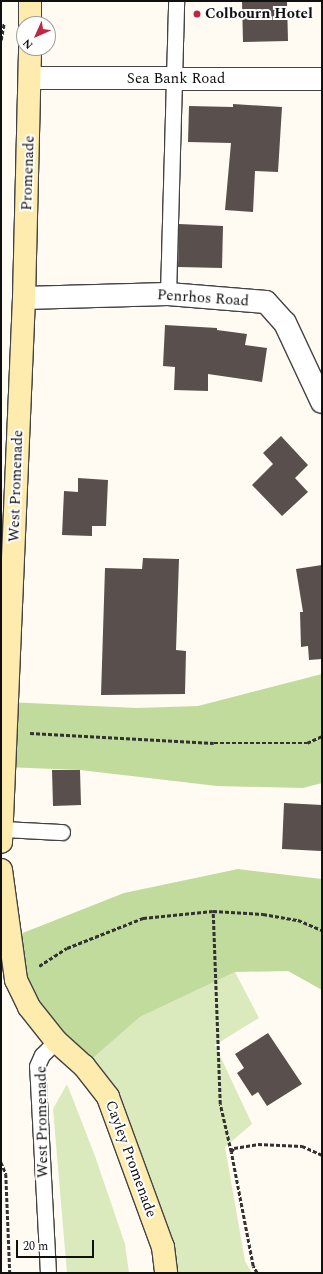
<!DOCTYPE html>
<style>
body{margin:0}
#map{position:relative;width:323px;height:1274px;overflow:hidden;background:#fffbf3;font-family:Spectral,serif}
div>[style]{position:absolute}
.green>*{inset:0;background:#daeabc}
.forest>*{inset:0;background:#c0db9b}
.building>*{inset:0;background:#594f4c}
.path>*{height:2.5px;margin-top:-1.25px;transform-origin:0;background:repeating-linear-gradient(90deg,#323232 0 4px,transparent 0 6px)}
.roads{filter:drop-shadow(1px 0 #434343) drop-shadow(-1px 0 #434343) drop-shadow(0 1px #434343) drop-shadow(0 -1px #434343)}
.lane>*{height:15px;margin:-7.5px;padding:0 7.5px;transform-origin:7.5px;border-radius:7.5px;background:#fff}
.street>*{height:22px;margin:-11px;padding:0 11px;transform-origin:11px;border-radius:11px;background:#fff}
.secondary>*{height:22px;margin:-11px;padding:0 11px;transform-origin:11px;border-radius:11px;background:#feebae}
.dots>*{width:11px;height:11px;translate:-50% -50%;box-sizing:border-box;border:2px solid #fff;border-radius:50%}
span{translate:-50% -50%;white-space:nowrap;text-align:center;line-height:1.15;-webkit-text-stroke:4px #fff;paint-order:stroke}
.poi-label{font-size:15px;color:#101010;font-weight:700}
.left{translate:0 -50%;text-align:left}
.street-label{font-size:15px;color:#101010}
.frame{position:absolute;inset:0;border:2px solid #101010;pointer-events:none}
.north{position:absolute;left:16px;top:16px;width:40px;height:40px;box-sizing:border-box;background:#fff;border:1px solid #9f9f9f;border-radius:50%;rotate:225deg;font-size:11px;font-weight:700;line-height:16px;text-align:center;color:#101010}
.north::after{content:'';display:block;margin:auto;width:14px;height:18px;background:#c02743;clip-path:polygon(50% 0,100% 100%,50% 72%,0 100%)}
.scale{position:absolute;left:16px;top:1240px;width:78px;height:18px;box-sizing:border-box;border:2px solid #101010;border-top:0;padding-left:5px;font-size:12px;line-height:14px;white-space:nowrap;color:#101010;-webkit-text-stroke:3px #fff;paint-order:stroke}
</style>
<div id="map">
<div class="green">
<i style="clip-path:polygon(235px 972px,259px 1018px,215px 1045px,252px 1124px,225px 1147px,245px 1261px,252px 1273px,166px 1273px,84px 1066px,140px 1017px)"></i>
<i style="clip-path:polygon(67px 1084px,95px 1156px,125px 1244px,129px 1273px,67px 1273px,53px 1109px)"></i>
</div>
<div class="forest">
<i style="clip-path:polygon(322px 674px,322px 783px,303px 788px,217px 786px,80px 770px,4px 767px,7px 702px,137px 708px,198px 706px)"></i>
<i style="clip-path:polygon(238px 869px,322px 879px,322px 990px,288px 971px,235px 972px,140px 1017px,84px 1066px,29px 1007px,10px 938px,124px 893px)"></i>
</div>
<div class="building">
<i style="clip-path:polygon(242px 1px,287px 1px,288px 41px,243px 42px)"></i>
<i style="clip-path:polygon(233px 104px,282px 107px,278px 172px,255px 171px,253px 212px,225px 210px,231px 143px,188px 142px,189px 106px,233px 107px)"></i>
<i style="clip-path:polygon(179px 224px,223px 226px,222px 268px,178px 267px)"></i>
<i style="clip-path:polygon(165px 325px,217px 328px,217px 330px,247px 334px,245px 345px,267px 348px,262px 382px,208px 374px,208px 391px,174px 390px,175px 367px,163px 366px)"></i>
<i style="clip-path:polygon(281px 436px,308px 465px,295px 478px,308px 492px,282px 516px,252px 485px,273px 464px,263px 453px)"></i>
<i style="clip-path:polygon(78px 478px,108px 480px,106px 526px,92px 526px,92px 536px,62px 535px,64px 491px,78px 492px)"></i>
<i style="clip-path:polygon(143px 558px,179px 559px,176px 650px,186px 651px,185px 694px,101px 695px,105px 568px,142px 569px)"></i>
<i style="clip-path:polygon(322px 565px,322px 659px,309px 660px,308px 646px,301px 647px,300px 612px,303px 612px,296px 569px)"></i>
<i style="clip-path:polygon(52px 770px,80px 770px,81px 805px,53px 806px)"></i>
<i style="clip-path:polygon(284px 803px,322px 805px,321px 851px,282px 849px)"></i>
<i style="clip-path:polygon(268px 1033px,302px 1084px,267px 1106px,258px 1092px,252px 1096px,237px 1073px,244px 1068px,235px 1054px)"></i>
</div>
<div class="path">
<i style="left:1px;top:40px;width:17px;rotate:-80deg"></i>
<i style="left:30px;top:733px;width:184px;rotate:3.1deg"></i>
<i style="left:214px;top:743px;width:93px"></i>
<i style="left:307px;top:743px;width:17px;rotate:-25deg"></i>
<i style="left:39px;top:966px;width:33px;rotate:-33deg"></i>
<i style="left:67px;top:948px;width:82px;rotate:-21.5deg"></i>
<i style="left:143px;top:918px;width:70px;rotate:-5.7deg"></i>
<i style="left:231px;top:1152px;width:49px;rotate:-102.9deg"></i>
<i style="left:220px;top:1104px;width:193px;rotate:-92.1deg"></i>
<i style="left:213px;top:911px;width:50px;rotate:3.4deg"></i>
<i style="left:263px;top:914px;width:36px;rotate:10deg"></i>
<i style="left:298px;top:920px;width:26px;rotate:23deg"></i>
<i style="left:1px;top:1162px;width:13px;rotate:67deg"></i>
<i style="left:6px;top:1174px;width:99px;rotate:87.7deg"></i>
<i style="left:257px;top:1273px;width:8px;rotate:-120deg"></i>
<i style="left:253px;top:1266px;width:116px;rotate:-100.9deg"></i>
<i style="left:231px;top:1152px;width:5px;rotate:-53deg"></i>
<i style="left:234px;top:1148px;width:24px;rotate:-9deg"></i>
<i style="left:258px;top:1144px;width:44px;rotate:2.6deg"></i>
<i style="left:302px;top:1146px;width:22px;rotate:24deg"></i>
</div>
<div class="roads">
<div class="lane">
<i style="left:168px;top:294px;width:293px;rotate:-88.4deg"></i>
<i style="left:2px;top:829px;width:60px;rotate:2.9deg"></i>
<i style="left:48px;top:1273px;width:207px;rotate:-93deg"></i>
<i style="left:37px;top:1066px;width:12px;rotate:-66deg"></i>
<i style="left:42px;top:1055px;width:20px;rotate:-45deg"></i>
</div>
<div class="street">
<i style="left:31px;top:78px;width:291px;rotate:0.2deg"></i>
<i style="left:24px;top:298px;width:144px;rotate:-1.6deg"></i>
<i style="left:168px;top:294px;width:98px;rotate:4.7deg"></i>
<i style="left:266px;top:302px;width:28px;rotate:48deg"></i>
<i style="left:285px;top:323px;width:87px;rotate:64.9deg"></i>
</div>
<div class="secondary">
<i style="left:30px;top:1px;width:23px;rotate:90deg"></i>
<i style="left:1px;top:842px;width:544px;rotate:-87.58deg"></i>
<i style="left:24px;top:298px;width:250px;rotate:-88.6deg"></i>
<i style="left:1px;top:870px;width:111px;rotate:82.2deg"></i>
<i style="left:16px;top:980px;width:30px;rotate:64deg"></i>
<i style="left:29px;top:1007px;width:43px;rotate:51.5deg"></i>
<i style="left:56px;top:1041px;width:38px;rotate:42deg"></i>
<i style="left:84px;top:1066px;width:39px;rotate:52deg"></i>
<i style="left:108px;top:1097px;width:160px;rotate:69.9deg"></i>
<i style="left:163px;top:1247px;width:26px;rotate:83deg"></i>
</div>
</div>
<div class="dots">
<i style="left:197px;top:14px;background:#c02743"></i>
</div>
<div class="poi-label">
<span class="left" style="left:205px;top:14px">Colbourn Hotel</span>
</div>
<div class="street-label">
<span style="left:176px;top:79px">Sea Bank Road</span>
<span style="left:28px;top:173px;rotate:-88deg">Promenade</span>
<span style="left:203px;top:298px;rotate:4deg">Penrhos Road</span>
<span style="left:16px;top:486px;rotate:-88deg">West Promenade</span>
<span style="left:42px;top:1122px;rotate:-91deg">West Promenade</span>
<span style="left:131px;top:1159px;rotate:70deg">Cayley Promenade</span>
</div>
<div class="frame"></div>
<div class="north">N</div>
<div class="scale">20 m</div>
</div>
